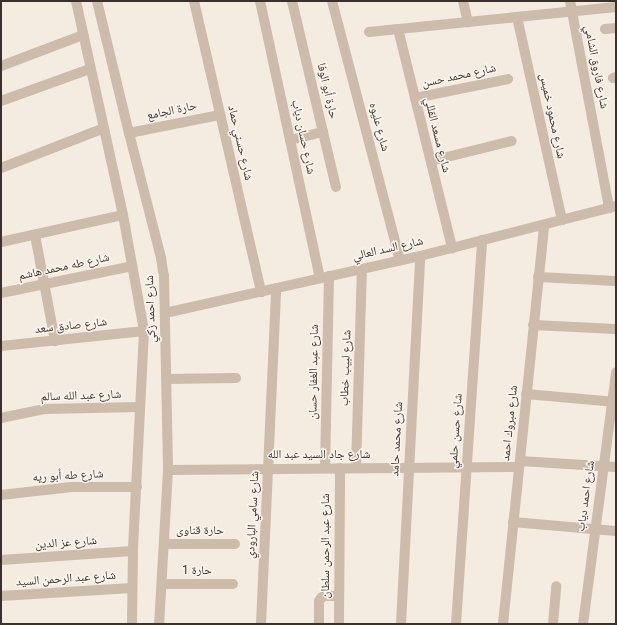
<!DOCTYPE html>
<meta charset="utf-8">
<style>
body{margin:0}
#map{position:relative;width:617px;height:625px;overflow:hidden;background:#f4ebe1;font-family:Roboto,"Noto Naskh Arabic",sans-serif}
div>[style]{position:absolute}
.minor>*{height:10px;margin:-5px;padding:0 5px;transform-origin:5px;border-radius:5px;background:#cdbbac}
span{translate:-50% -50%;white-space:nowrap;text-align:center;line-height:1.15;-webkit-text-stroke:3px #fbf5ee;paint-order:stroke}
.street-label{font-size:12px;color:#3b302b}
.frame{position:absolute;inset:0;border:2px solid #3b302b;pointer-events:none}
</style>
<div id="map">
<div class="minor">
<i style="left:76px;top:1px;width:219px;rotate:77.6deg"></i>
<i style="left:123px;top:215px;width:118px;rotate:79.7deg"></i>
<i style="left:144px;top:331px;width:220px;rotate:92.9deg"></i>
<i style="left:133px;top:551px;width:73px;rotate:90.8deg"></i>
<i style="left:97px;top:1px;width:136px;rotate:76.4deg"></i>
<i style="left:129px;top:133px;width:129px;rotate:75.6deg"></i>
<i style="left:161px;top:258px;width:18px;rotate:81deg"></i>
<i style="left:164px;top:276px;width:194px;rotate:88.8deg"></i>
<i style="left:168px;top:470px;width:154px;rotate:93.3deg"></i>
<i style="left:194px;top:1px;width:299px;rotate:77deg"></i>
<i style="left:260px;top:1px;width:283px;rotate:77.8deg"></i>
<i style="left:292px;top:1px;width:191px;rotate:76.7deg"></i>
<i style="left:332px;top:1px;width:268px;rotate:75.3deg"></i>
<i style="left:463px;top:1px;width:22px;rotate:77deg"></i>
<i style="left:570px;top:1px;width:211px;rotate:79.3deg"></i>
<i style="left:517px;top:17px;width:208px;rotate:77.5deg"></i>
<i style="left:398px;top:29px;width:226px;rotate:76.1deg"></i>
<i style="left:605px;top:29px;width:11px;rotate:-5deg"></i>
<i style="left:369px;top:32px;width:248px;rotate:-5.8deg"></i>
<i style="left:1px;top:66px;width:88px;rotate:-20.7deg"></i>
<i style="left:613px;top:78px;width:3px;rotate:-18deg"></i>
<i style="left:415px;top:98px;width:95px;rotate:-11.5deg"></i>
<i style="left:1px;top:101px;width:95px;rotate:-19.8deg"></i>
<i style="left:129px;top:133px;width:93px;rotate:-11.2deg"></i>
<i style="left:290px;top:140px;width:34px;rotate:-14deg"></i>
<i style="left:431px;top:161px;width:83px;rotate:-13.9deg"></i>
<i style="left:1px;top:168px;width:110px;rotate:-21.2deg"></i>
<i style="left:35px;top:235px;width:108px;rotate:79.3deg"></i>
<i style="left:1px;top:242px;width:125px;rotate:-12.5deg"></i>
<i style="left:538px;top:277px;width:78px;rotate:2.9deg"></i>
<i style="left:1px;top:293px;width:134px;rotate:-11.6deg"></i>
<i style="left:165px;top:313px;width:261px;rotate:-12.6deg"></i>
<i style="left:420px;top:256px;width:202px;rotate:-14.3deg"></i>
<i style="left:533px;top:325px;width:83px;rotate:2.8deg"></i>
<i style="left:1px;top:346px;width:144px;rotate:-6deg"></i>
<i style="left:167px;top:379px;width:69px;rotate:-0.8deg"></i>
<i style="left:526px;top:394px;width:90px;rotate:5.1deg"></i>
<i style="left:1px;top:418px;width:45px;rotate:-11.6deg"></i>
<i style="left:45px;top:409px;width:95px;rotate:-1.2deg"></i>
<i style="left:520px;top:461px;width:96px;rotate:3.6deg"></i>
<i style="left:325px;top:468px;width:192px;rotate:-88.8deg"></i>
<i style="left:356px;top:468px;width:199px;rotate:-88.3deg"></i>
<i style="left:168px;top:470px;width:351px;rotate:-0.5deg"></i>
<i style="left:1px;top:495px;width:71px;rotate:-6.4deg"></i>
<i style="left:72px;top:487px;width:65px"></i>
<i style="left:513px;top:522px;width:103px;rotate:5deg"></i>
<i style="left:164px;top:544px;width:71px"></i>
<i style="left:1px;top:560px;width:132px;rotate:-3.9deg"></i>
<i style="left:162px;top:584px;width:71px"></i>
<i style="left:1px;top:596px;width:131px;rotate:-3.5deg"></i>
<i style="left:261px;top:624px;width:336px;rotate:-87.4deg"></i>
<i style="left:319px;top:624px;width:23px;rotate:-90deg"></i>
<i style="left:319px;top:601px;width:4px;rotate:-56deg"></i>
<i style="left:321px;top:598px;width:4px;rotate:-34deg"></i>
<i style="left:324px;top:596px;width:15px"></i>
<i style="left:339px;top:624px;width:156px;rotate:-89.6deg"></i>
<i style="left:401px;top:624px;width:368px;rotate:-87deg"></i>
<i style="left:456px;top:624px;width:385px;rotate:-86.1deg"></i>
<i style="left:503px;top:624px;width:401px;rotate:-84.1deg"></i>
<i style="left:553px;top:624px;width:38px;rotate:-85deg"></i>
<i style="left:583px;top:624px;width:254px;rotate:-82.5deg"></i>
</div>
<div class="street-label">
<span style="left:596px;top:67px;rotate:79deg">شارع فاروق الشامي</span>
<span style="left:459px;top:76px;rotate:-12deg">شارع محمد حسن</span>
<span style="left:327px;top:91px;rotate:77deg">حارة أبو الوفا</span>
<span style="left:172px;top:111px;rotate:-12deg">حارة الجامع</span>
<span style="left:552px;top:116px;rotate:78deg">شارع محمود خميس</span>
<span style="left:379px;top:127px;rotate:75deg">شارع عليوه</span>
<span style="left:437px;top:135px;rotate:76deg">شارع مسعد القللي</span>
<span style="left:303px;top:137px;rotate:78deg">شارع حسان دياب</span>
<span style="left:240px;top:143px;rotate:77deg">شارع حسني حماد</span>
<span style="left:388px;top:249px;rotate:-13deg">شارع السد العالي</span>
<span style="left:64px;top:267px;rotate:-12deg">شارع طه محمد هاشم</span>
<span style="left:151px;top:309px;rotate:-92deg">شارع احمد زكي</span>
<span style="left:71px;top:326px;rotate:-6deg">شارع صادق سعد</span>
<span style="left:346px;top:368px;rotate:-88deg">شارع لبيب خطاب</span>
<span style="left:314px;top:372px;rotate:-89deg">شارع عبد الغفار حسان</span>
<span style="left:81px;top:396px;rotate:-2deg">شارع عبد الله سالم</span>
<span style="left:510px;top:423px;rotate:-84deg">شارع مبروك احمد</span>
<span style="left:456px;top:431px;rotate:-86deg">شارع حسن حلمي</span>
<span style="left:397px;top:439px;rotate:-87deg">شارع محمد حامد</span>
<span style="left:319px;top:455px">شارع جاد السيد عبد الله</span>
<span style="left:68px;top:476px;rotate:-3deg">شارع طه أبو ريه</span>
<span style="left:586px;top:496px;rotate:-82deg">شارع احمد دياب</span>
<span style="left:253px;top:515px;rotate:-87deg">شارع سامي البارودي</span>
<span style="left:200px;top:531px">حارة قناوى</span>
<span style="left:66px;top:543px;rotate:-4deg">شارع عز الدين</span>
<span style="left:326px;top:546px;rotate:-90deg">شارع عبد الرحمن سلطان</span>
<span style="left:197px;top:571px">حارة 1</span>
<span style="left:66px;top:579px;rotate:-4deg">شارع عبد الرحمن السيد</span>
</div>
<div class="frame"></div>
</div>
